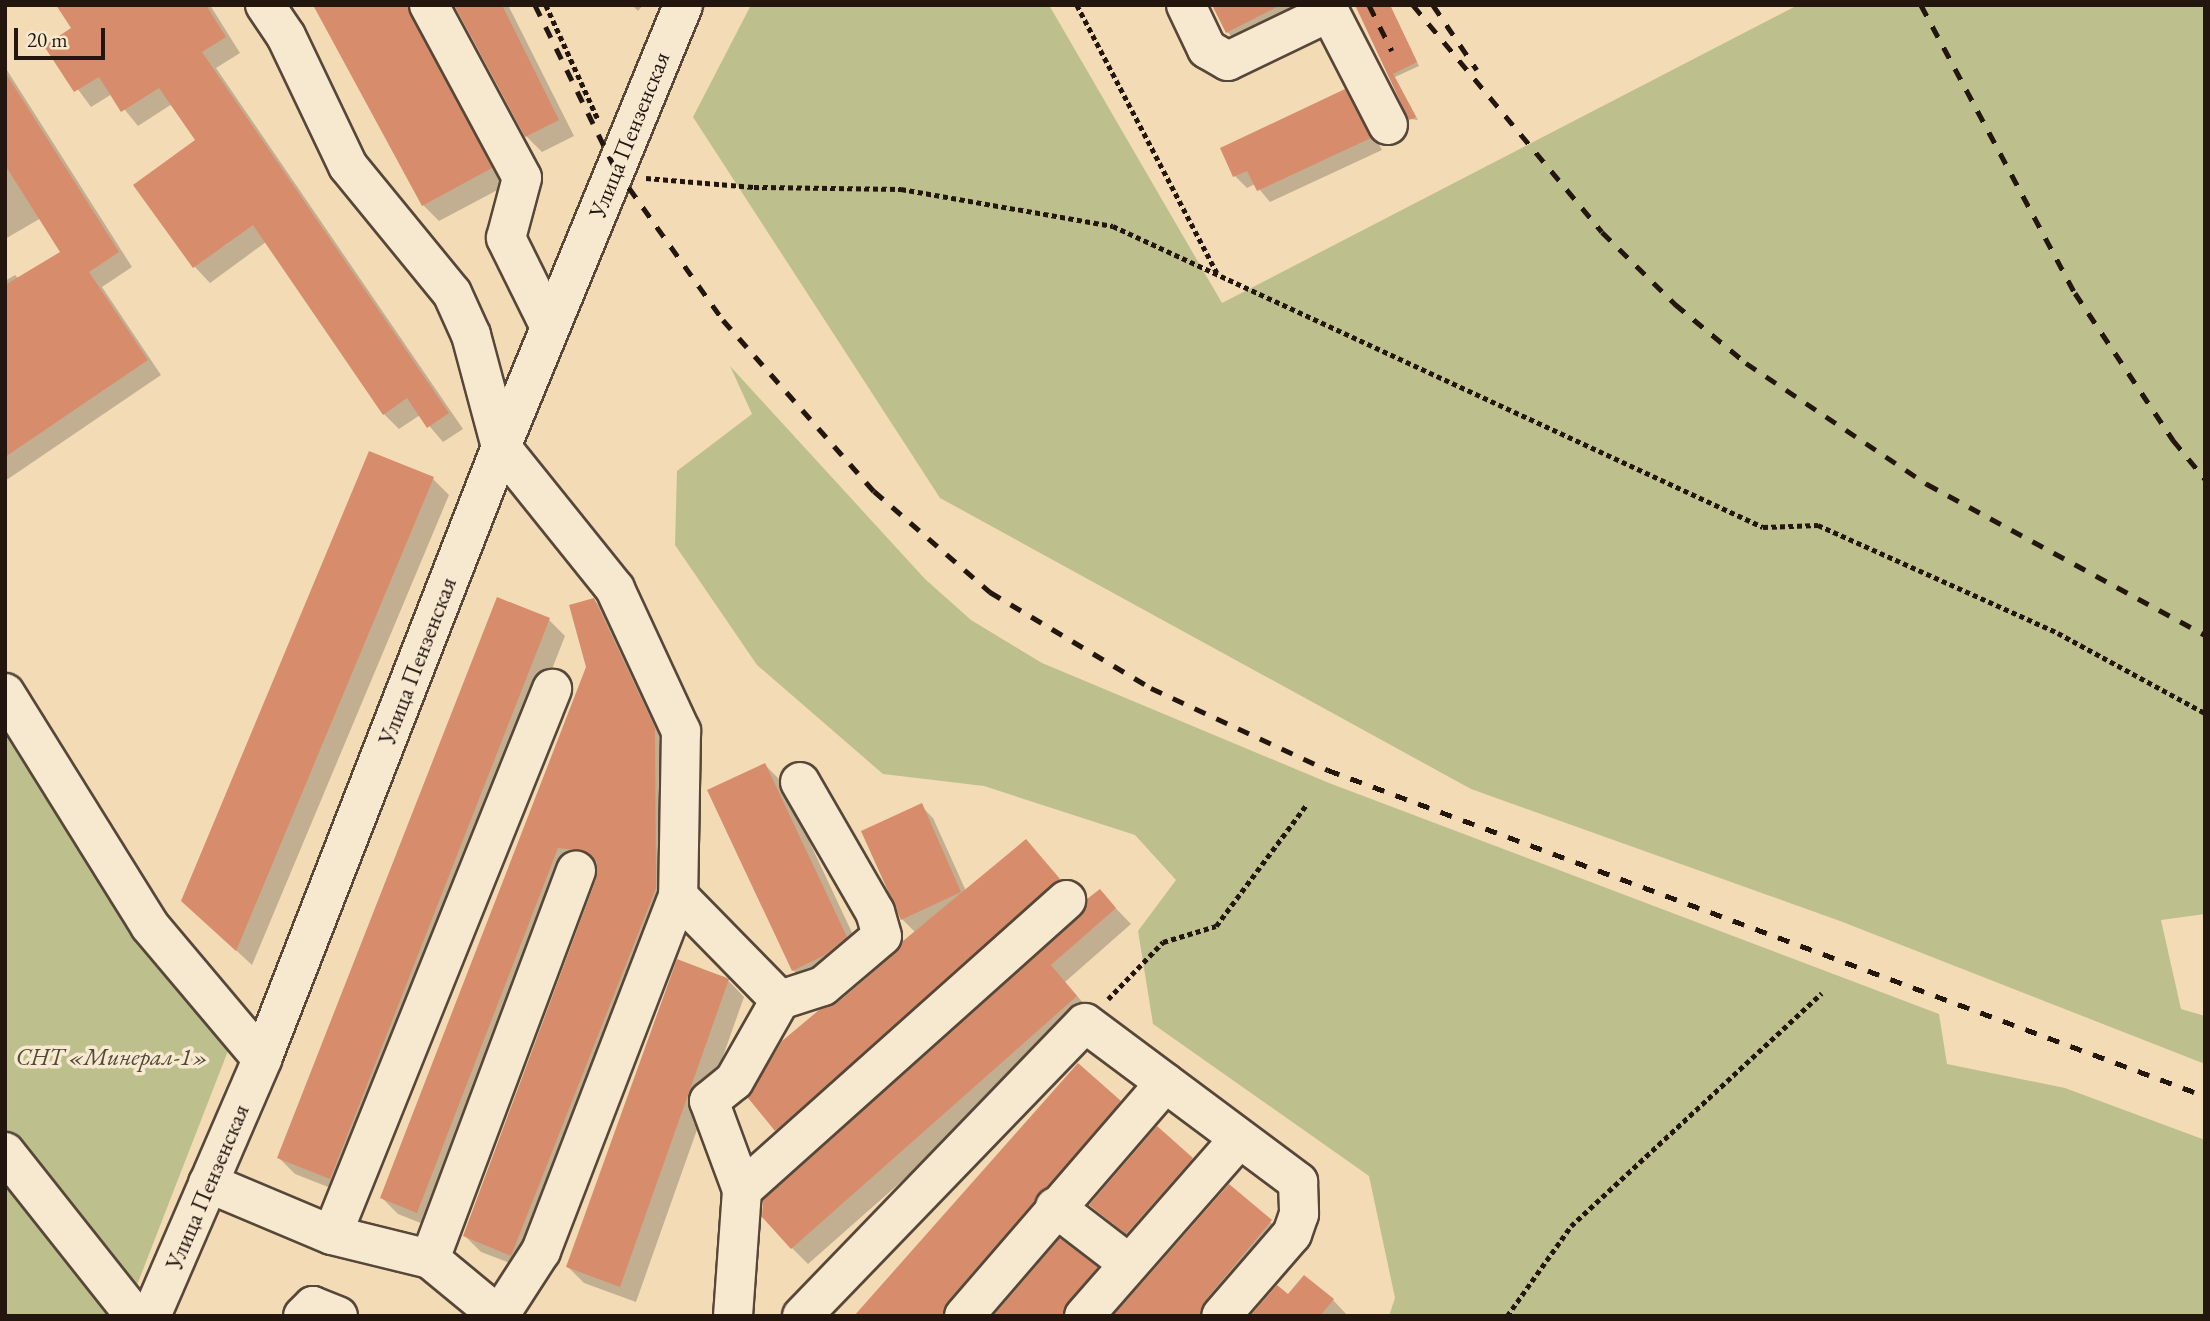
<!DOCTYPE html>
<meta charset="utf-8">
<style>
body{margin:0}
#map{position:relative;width:2210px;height:1321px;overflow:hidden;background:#f3dbb6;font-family:"EB Garamond",serif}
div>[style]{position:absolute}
.green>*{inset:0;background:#bdc08d}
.shadow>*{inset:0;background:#0003}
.building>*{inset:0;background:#d78d6b}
.path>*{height:4.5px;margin-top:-2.25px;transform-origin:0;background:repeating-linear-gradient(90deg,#22160f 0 5px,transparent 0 8.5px)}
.roads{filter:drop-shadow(2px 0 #564739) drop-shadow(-2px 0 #564739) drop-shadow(0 2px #564739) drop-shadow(0 -2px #564739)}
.minor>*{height:38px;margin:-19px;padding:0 19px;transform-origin:19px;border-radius:19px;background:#f7e8d0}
.rail>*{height:5px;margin-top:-2.5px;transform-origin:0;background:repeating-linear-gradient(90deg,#22160f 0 12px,transparent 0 24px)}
span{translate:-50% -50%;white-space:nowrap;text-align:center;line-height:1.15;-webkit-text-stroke:7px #f7e8d0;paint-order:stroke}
.street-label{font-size:24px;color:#22160f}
.park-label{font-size:24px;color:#504935;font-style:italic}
.frame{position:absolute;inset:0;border:7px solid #22160f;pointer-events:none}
.scale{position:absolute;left:14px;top:28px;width:91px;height:32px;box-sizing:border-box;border:4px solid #22160f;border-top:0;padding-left:9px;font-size:21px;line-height:24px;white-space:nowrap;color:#22160f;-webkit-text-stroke:5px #f7e8d0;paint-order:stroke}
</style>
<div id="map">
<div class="green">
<i style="clip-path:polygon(751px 5px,1049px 5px,1222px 303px,1798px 5px,2205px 5px,2205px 914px,2161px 920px,2181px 1009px,2205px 1016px,2205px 1064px,1840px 921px,1471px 789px,940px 498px,693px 117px)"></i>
<i style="clip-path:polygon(730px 366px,925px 579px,971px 620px,1042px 663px,1329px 783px,1939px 1014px,1947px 1064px,2065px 1088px,2205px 1140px,2205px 1316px,1389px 1316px,1395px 1298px,1369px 1176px,1153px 1024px,1138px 931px,1176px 880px,1135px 835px,984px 786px,883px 774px,757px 665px,675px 545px,677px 471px,752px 414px)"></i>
<i style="clip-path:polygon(5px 697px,233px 1038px,125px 1316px,5px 1316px)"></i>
</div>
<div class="shadow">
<i style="clip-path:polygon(59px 5px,210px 5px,240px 53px,216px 68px,463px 429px,443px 442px,420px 415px,399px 429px,384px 414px,266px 242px,210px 283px,195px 267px,135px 185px,197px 140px,172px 104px,138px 126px,112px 94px,91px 107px,46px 46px,73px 29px)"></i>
<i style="clip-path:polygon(315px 5px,412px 5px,507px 185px,439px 221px,423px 205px)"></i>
<i style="clip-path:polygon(460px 5px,508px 5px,574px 136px,542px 152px,526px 136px)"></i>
<i style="clip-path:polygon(632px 5px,643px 5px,638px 11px)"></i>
<i style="clip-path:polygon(1214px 5px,1322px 5px,1250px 54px,1227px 32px)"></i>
<i style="clip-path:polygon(1357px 5px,1390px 5px,1419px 66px,1395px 77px,1418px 120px,1410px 119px)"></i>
<i style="clip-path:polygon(5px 67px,132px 267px,102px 287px,161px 375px,5px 481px,5px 281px,15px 275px,19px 279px,63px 252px,41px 218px,5px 239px)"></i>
<i style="clip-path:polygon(1345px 91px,1357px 103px,1382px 150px,1270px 202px,1255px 184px,1247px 188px,1235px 176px)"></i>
<i style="clip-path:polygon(433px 479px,449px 495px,252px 965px,200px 917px)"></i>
<i style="clip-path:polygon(594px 600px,610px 616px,671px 745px,672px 905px,528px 1270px,481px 1252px,465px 1236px,598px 879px,599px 866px,574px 863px,433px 1228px,398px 1214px,382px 1198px,588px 667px)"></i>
<i style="clip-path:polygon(549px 620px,565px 636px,346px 1194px,295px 1174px,279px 1158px)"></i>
<i style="clip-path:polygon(765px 765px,781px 781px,862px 954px,809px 986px,793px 970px)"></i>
<i style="clip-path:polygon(921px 806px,933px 818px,966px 891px,1026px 841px,1075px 896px,792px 1146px,750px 1098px,838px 1004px,916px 933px,902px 919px)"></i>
<i style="clip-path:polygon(1099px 891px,1131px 924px,1065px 982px,1092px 1013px,808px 1264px,792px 1248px,1082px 917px)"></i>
<i style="clip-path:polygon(678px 961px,725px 977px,744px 997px,636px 1302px,584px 1283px,568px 1267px)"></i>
<i style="clip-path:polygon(1120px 1102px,1136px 1118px,965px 1316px,856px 1316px)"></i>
<i style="clip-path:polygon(1157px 1128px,1204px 1171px,1139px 1245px,1091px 1205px)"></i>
<i style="clip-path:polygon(1229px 1186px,1287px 1237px,1222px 1316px,1113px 1316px)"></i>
<i style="clip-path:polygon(1096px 1269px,1112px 1285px,1088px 1316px,995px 1316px)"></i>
<i style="clip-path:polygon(1289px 1297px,1333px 1300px,1348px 1316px,1250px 1316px)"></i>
</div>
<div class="building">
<i style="clip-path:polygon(56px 5px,206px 5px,226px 37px,202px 52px,449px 413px,427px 428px,407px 398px,383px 415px,253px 225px,193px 268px,133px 185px,195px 140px,159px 88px,121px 112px,99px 77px,74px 92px,44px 46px,71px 28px)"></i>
<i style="clip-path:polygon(313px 5px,407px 5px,492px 168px,422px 206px)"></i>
<i style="clip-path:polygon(454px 5px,502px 5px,559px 120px,525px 137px)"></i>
<i style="clip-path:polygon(1212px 5px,1281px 5px,1226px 33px)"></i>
<i style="clip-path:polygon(1355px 5px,1390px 5px,1417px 62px,1393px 74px,1416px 117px,1409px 120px)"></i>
<i style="clip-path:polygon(5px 72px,119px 252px,89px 272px,148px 360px,5px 457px,5px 285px,60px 252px,5px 165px)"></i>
<i style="clip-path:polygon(1345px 89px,1371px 138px,1257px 191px,1247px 171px,1233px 177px,1220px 148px)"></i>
<i style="clip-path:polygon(369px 451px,434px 477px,236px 951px,181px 901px)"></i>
<i style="clip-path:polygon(497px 597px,550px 618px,330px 1179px,277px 1158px)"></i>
<i style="clip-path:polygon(594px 598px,655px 728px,656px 888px,511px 1256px,463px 1236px,596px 879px,597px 862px,584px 851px,558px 848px,417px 1213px,380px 1198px,586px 667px,569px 605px)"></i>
<i style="clip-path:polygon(765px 763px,847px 937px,825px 955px,792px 971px,707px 790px)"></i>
<i style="clip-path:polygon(922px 803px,961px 892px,901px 920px,861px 831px)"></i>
<i style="clip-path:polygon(1026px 839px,1060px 879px,775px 1131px,748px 1098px,782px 1041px,819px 1010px,837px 1003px,896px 953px,903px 941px)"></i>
<i style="clip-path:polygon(1100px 889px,1116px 908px,1051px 965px,1077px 996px,791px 1249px,762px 1217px,763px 1200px,1081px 916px,1087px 899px)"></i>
<i style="clip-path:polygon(677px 959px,729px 979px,620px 1287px,566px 1267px)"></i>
<i style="clip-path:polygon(1078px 1063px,1121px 1101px,947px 1302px,943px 1316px,854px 1316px)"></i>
<i style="clip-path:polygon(1157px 1126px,1193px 1158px,1126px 1234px,1089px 1205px)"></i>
<i style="clip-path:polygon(1229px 1184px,1272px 1220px,1204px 1302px,1200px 1316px,1113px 1316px)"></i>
<i style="clip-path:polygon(1060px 1238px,1098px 1267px,1068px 1302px,1063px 1316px,993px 1316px)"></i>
<i style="clip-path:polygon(1304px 1275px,1334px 1299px,1320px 1316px,1250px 1316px,1277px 1285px,1288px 1294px)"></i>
</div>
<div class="path">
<i style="left:546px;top:5px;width:125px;rotate:65.5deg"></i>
<i style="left:1077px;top:5px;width:302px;rotate:62.4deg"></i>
<i style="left:646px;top:178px;width:108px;rotate:4.8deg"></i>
<i style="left:754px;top:187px;width:147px;rotate:0.8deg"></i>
<i style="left:901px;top:189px;width:215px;rotate:9.9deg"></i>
<i style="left:1113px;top:226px;width:716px;rotate:24.85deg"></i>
<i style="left:1763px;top:527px;width:55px;rotate:-2.1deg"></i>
<i style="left:1818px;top:525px;width:263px;rotate:24.2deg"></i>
<i style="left:2058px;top:633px;width:167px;rotate:28.6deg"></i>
<i style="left:1108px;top:999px;width:79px;rotate:-46deg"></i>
<i style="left:1163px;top:942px;width:55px;rotate:-16.8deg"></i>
<i style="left:1216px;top:926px;width:152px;rotate:-53.3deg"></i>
<i style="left:1507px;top:1316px;width:110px;rotate:-54.6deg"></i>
<i style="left:1571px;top:1226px;width:342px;rotate:-42.9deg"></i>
</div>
<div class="roads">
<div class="minor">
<i style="left:265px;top:5px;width:37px;rotate:56deg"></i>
<i style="left:286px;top:36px;width:144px;rotate:64.5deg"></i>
<i style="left:348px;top:166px;width:164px;rotate:50.7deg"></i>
<i style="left:452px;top:293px;width:46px;rotate:65.7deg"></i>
<i style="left:471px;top:335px;width:116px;rotate:75deg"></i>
<i style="left:501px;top:447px;width:182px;rotate:51.2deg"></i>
<i style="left:615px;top:589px;width:157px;rotate:65.1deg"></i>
<i style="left:681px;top:731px;width:165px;rotate:91deg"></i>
<i style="left:678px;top:896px;width:381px;rotate:111.1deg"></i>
<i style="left:541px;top:1251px;width:77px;rotate:122.9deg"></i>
<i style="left:429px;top:5px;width:196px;rotate:61.7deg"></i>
<i style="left:522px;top:178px;width:62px;rotate:104.9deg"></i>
<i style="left:506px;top:238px;width:99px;rotate:63.7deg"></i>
<i style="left:1186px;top:5px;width:49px;rotate:64.5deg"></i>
<i style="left:1207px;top:49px;width:24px;rotate:30deg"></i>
<i style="left:1228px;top:61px;width:113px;rotate:-25.7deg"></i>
<i style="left:1326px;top:5px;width:135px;rotate:62.7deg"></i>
<i style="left:5px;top:693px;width:274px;rotate:58.1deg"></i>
<i style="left:150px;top:926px;width:174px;rotate:49.9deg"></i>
<i style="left:678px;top:896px;width:146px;rotate:45.6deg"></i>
<i style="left:5px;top:1152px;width:209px;rotate:51.6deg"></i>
<i style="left:208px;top:1183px;width:134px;rotate:22.8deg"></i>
<i style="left:332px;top:1235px;width:101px;rotate:13.8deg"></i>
<i style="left:430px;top:1259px;width:89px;rotate:39.6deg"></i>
<i style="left:742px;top:1190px;width:435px;rotate:-41.8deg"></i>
<i style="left:1055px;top:1207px;width:92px;rotate:37.5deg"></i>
<i style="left:332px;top:1235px;width:589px;rotate:-68.05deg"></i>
<i style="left:430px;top:1259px;width:415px;rotate:-69.4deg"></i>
<i style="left:151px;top:1316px;width:280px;rotate:-66.6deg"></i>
<i style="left:262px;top:1059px;width:657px;rotate:-68.67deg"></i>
<i style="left:501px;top:447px;width:478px;rotate:-67.6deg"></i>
<i style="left:303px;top:1316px;width:14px;rotate:-45deg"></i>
<i style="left:313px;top:1306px;width:27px;rotate:22deg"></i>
<i style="left:733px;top:1316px;width:126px;rotate:-85.9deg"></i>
<i style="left:742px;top:1190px;width:95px;rotate:-110.3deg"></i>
<i style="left:709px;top:1101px;width:32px;rotate:-39deg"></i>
<i style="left:734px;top:1081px;width:93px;rotate:-60.4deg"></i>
<i style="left:780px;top:1000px;width:45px;rotate:-18deg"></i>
<i style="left:823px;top:986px;width:77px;rotate:-40.3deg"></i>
<i style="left:882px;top:936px;width:25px;rotate:-106deg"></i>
<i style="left:875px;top:912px;width:150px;rotate:-120deg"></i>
<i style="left:802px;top:1316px;width:407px;rotate:-46deg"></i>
<i style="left:1085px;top:1023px;width:266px;rotate:36.7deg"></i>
<i style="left:1298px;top:1182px;width:32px;rotate:88deg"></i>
<i style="left:1299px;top:1214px;width:21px;rotate:109deg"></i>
<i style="left:1292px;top:1234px;width:108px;rotate:130.9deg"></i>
<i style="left:964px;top:1316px;width:308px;rotate:-49.2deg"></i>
<i style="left:1084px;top:1316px;width:234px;rotate:-48.8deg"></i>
</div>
</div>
<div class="rail">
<i style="left:535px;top:5px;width:182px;rotate:63.9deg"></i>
<i style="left:615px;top:168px;width:186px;rotate:54.6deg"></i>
<i style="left:723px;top:320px;width:228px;rotate:48.6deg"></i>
<i style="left:874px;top:491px;width:154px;rotate:41deg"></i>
<i style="left:990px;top:592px;width:187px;rotate:30.8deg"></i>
<i style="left:1151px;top:688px;width:195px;rotate:24.9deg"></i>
<i style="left:1328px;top:770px;width:936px;rotate:20.39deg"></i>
<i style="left:1369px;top:5px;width:51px;rotate:63.4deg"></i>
<i style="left:1413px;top:5px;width:295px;rotate:50.2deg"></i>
<i style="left:1602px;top:232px;width:103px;rotate:44.6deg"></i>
<i style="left:1675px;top:304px;width:92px;rotate:39.7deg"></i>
<i style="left:1746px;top:363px;width:218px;rotate:33.8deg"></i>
<i style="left:1927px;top:484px;width:316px;rotate:28.5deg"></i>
<i style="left:1433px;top:5px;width:78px;rotate:55.9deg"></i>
<i style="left:1921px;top:5px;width:327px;rotate:61.9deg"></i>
<i style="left:2075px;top:293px;width:177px;rotate:56.3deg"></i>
<i style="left:2173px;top:440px;width:50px;rotate:50.6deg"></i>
</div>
<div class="street-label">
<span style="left:629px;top:135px;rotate:-68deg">Улица Пензенская</span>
<span style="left:417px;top:661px;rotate:-69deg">Улица Пензенская</span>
<span style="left:207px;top:1187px;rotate:-67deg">Улица Пензенская</span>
</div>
<div class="park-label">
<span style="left:112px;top:1057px">СНТ «Минерал-1»</span>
</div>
<div class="frame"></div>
<div class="scale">20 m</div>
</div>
